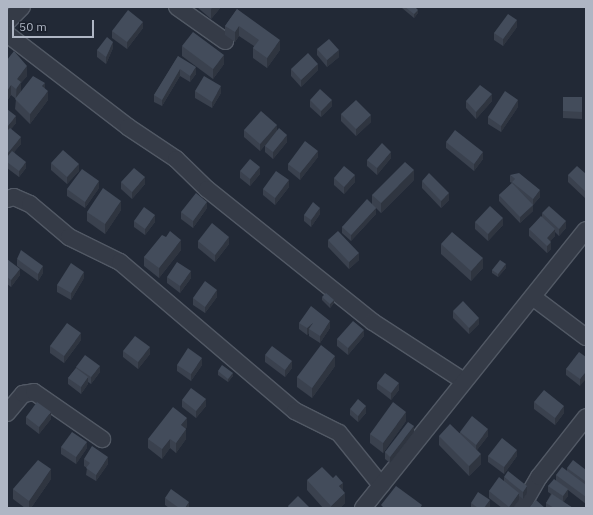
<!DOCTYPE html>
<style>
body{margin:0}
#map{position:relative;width:593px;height:515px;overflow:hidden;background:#222936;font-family:"IBM Plex Sans",sans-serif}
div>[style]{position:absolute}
.roads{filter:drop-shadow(1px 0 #525965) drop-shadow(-1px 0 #525965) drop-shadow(0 1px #525965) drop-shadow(0 -1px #525965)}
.minor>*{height:16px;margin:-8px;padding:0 8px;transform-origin:8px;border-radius:8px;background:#353b47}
.wall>*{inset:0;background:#3a414e}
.shaded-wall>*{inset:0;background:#2f3540}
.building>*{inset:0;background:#434c5b}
span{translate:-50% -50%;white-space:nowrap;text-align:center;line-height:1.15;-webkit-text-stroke:3.5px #1a202c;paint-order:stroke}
.frame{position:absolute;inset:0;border:8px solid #afb6c4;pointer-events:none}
.scale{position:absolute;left:12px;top:20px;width:82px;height:18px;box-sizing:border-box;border:2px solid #afb6c4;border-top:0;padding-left:5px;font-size:12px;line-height:14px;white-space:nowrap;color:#afb6c4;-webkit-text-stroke:3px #1a202c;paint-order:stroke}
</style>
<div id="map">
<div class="roads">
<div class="minor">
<i style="left:177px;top:7px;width:59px;rotate:35.3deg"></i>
<i style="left:7px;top:22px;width:21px;rotate:-45deg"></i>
<i style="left:7px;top:34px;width:153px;rotate:37.5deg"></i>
<i style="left:128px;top:127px;width:58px;rotate:33.7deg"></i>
<i style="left:176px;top:159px;width:43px;rotate:44.1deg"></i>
<i style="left:207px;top:189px;width:213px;rotate:38.7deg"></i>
<i style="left:373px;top:322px;width:108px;rotate:33deg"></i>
<i style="left:7px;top:199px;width:7px;rotate:-16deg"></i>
<i style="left:14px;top:197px;width:17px;rotate:24deg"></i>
<i style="left:30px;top:204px;width:51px;rotate:40.2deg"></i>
<i style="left:69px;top:237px;width:57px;rotate:26.1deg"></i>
<i style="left:120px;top:262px;width:230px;rotate:40.4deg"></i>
<i style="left:295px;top:411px;width:49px;rotate:26.6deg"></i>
<i style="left:339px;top:433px;width:67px;rotate:51.1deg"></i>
<i style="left:534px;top:298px;width:65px;rotate:36.9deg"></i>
<i style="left:7px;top:413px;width:25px;rotate:-50deg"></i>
<i style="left:23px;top:394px;width:11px;rotate:-10deg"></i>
<i style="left:34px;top:392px;width:83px;rotate:34.7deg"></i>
<i style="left:363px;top:508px;width:356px;rotate:-51.3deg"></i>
<i style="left:521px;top:508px;width:36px;rotate:-60deg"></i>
<i style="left:539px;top:477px;width:76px;rotate:-51.9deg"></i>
</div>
</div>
<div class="wall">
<i style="clip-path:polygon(197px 7px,221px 7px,211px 19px)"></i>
<i style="clip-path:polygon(402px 7px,415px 7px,418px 13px,414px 18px,402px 8px)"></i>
<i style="clip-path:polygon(237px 9px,280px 50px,267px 68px,253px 58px,253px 48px,254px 46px,239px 36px,235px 42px,225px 35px,225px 26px)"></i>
<i style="clip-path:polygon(517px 27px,503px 46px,494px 40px,494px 33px)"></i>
<i style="clip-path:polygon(143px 28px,127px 49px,112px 38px,112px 31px)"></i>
<i style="clip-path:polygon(182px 46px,224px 64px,213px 79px,182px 56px)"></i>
<i style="clip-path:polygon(113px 48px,106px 64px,97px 57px,97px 50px)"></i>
<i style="clip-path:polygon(317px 49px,339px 57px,327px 67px,317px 55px)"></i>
<i style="clip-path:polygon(178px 56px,196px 74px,190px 82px,180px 76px,162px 106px,154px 102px,154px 95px)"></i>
<i style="clip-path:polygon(7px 60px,27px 76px,21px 83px,21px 92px,45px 89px,48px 100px,30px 124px,15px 109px,16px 99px,11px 95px,7px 101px)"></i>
<i style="clip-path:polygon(291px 69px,318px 70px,301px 87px,291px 76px)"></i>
<i style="clip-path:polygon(195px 91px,221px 93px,212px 108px,195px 98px)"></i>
<i style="clip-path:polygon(563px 97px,582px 97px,582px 119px,563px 118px)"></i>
<i style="clip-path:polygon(310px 100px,332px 106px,321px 117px,310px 107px)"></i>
<i style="clip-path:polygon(466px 101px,492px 101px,476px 119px,466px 108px)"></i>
<i style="clip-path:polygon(518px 107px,501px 132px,488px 124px,488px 117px)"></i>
<i style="clip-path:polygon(7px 109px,16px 123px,11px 129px,21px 144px,14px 152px,26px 168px,19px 177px,7px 168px)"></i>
<i style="clip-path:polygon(341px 114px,371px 122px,356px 136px,341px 121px)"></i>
<i style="clip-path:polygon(244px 130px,277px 131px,287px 142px,273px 159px,265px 152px,265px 146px,273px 136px,260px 151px,244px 137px)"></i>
<i style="clip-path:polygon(446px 142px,483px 159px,474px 171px,446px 148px)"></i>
<i style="clip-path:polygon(318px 157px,300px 180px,288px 170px,288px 164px)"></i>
<i style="clip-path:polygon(391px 158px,377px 175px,367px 166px,367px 160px)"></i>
<i style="clip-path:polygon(51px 163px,79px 171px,67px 184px,51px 170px)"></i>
<i style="clip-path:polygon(240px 171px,260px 174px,250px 186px,240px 178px)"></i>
<i style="clip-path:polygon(586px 174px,586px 199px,568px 182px,568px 175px)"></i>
<i style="clip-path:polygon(510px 175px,540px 197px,533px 205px,533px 211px,520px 223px,499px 201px,499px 195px,512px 183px,510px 182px)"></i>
<i style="clip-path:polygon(334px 178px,355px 182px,344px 194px,334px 185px)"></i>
<i style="clip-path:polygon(414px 180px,381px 213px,376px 208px,376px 214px,351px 241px,342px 233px,342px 227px,372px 204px,372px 195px)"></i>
<i style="clip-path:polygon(422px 181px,449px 200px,441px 208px,422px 188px)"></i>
<i style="clip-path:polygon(121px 182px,145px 184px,132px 199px,121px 189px)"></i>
<i style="clip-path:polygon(289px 187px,275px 205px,263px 195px,263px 189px)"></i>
<i style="clip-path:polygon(99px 188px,85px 208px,67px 196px,67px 189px)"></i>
<i style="clip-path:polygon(207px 208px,193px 228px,181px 219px,181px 212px)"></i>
<i style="clip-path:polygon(121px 210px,105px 234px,87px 221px,87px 212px)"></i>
<i style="clip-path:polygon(542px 213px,566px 228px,559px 236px,555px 232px,555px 236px,550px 241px,551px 249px,547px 253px,529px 236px,529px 229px,542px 217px)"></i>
<i style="clip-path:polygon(320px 214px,311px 227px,304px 221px,304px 215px)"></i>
<i style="clip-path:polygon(134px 221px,155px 222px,145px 235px,134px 227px)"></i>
<i style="clip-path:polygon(475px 222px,503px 225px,488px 241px,475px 229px)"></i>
<i style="clip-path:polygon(166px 237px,181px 250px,159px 278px,144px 266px,144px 257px)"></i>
<i style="clip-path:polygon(328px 240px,359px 260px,349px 269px,328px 247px)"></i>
<i style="clip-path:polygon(198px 241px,229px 244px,215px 262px,198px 248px)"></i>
<i style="clip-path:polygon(441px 244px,483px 268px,471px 281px,441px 254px)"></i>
<i style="clip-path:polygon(7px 259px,20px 275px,11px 287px,7px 284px)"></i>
<i style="clip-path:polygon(17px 259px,43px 273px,38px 281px,17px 266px)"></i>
<i style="clip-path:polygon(506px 268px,498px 277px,492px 273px,492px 270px)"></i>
<i style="clip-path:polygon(167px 277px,191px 278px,180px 293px,167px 283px)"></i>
<i style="clip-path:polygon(84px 278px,71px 300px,57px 292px,57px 285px)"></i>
<i style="clip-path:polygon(217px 297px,205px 313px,193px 305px,193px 298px)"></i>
<i style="clip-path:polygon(322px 297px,334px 303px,330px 308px,322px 300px)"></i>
<i style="clip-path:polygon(453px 311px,479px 324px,469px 334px,453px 318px)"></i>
<i style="clip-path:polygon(299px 323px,330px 328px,320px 343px,309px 336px,309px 333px,307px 335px,299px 329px)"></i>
<i style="clip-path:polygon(364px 336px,348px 355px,337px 346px,337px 339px)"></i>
<i style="clip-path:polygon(81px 340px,64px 363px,50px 353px,50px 346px)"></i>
<i style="clip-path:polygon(123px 351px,150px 354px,138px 369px,123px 357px)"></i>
<i style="clip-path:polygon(265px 355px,292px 368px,285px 377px,265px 362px)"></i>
<i style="clip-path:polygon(586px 357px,580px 386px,566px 375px,566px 369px)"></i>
<i style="clip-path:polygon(177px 365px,202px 365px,191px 381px,177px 371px)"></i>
<i style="clip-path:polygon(335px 366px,312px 398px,297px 387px,297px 377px)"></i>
<i style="clip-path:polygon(76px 367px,100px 372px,91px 384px,88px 382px,88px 384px,81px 394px,68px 384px,68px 378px,76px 368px)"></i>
<i style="clip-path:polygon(218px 371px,233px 376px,228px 382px,218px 375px)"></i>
<i style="clip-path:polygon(377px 383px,399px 390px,391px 400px,377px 389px)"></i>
<i style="clip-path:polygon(182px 400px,206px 406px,196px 418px,182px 407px)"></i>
<i style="clip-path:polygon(534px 402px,564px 413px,555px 425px,534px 409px)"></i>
<i style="clip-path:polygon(350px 409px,366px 413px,358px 422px,350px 415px)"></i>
<i style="clip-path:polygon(26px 417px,51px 419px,39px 434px,26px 424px)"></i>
<i style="clip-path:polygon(406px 421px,383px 453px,370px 443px,370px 434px)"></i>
<i style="clip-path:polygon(187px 427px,186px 428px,186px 439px,176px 453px,170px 448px,162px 459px,148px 448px,148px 439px)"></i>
<i style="clip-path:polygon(414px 432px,390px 463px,385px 459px,385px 452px)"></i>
<i style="clip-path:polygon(460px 432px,488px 436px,477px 450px,481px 464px,469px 476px,439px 445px,439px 436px,460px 433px)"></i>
<i style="clip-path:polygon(61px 447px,87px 448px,76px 464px,61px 454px)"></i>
<i style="clip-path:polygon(488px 456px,517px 456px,504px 474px,488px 462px)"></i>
<i style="clip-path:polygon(84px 459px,108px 464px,96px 481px,86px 475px,87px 468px,84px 466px)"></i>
<i style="clip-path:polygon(567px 468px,586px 470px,586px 504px,568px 490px,568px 496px,563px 502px,573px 508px,546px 508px,546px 503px,551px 494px,548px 492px,548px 486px,556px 481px,556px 475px,567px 471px)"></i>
<i style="clip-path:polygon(504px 477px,527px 493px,523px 499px,519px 496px,519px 500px,513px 508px,502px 508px,489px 498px,489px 491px,504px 481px)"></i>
<i style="clip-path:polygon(51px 479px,31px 508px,25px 508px,13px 499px,13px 489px)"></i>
<i style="clip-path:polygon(307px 480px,345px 503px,340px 508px,323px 508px,307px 490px)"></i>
<i style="clip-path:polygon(165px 498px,189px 508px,169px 508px,165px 505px)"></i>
<i style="clip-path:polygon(471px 503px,490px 507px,489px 508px,471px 508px)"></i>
</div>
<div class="shaded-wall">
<i style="clip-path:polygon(213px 7px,221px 7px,211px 19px,211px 9px)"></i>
<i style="clip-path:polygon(418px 10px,418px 13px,414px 18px,414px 14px)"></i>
<i style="clip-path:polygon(517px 20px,517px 27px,503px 46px,503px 39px)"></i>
<i style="clip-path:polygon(143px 22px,143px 28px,127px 49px,127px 42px)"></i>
<i style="clip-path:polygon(239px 26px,239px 36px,235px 42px,235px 32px)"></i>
<i style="clip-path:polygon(280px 40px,280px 50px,267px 68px,267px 58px)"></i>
<i style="clip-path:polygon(113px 42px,113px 48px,106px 64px,106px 57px)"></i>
<i style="clip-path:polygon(339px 50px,339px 57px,327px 67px,327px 60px)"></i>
<i style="clip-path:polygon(224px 55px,224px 64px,213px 79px,213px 69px)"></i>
<i style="clip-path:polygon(318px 64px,318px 70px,301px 87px,301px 80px)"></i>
<i style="clip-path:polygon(27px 66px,27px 76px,21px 83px,21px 92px,16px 99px,17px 79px)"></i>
<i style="clip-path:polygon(196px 67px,196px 74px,190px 82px,190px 76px)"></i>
<i style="clip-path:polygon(180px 69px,180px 76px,162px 106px,162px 100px)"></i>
<i style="clip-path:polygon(45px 83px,45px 92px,42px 86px)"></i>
<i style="clip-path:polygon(11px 85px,11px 95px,7px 101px,7px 91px)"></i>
<i style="clip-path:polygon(221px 86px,221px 93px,212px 108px,212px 102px)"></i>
<i style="clip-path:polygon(48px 91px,48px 100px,30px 124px,30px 114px)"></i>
<i style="clip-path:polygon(492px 94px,492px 101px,476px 119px,476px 112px)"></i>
<i style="clip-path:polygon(332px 100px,332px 106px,321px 117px,321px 111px)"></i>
<i style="clip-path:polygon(518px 100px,518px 107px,501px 132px,501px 126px)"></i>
<i style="clip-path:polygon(371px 115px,371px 122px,356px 136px,356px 129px)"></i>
<i style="clip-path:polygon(16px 116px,16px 123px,7px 134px,7px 127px)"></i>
<i style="clip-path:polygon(277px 125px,277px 131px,260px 151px,260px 144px)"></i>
<i style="clip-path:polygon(287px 135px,287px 142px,273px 159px,273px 152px)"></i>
<i style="clip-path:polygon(21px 137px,21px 144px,7px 160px,7px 154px)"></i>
<i style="clip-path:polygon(318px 151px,318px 157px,300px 180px,300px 173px)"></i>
<i style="clip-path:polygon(391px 152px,391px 158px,377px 175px,377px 168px)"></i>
<i style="clip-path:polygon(483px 152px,483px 159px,474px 171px,474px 164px)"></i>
<i style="clip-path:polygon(26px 162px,26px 168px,19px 177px,19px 171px)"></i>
<i style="clip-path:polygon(79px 164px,79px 171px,67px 184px,67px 177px)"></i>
<i style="clip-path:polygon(260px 167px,260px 174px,250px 186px,250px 179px)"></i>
<i style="clip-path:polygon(414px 170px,414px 180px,381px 213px,381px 203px)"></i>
<i style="clip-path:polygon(355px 175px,355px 182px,344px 194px,344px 187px)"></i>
<i style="clip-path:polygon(145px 177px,145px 184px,132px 199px,132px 192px)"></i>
<i style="clip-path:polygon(289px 180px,289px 187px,275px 205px,275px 198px)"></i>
<i style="clip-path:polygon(99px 181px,99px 188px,85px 208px,85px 202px)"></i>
<i style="clip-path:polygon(540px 190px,540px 197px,533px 205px,533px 211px,520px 223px,520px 217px,533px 205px,533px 199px)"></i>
<i style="clip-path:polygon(449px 193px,449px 200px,441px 208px,441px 201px)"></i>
<i style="clip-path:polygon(121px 201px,121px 210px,105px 234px,105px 224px)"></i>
<i style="clip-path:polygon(207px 202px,207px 208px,193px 228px,193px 221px)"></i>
<i style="clip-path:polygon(320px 208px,320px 214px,311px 227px,311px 220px)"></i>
<i style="clip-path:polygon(376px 208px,376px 214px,351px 241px,351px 235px)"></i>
<i style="clip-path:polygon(155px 215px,155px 222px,145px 235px,145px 229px)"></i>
<i style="clip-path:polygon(503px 218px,503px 225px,488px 241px,488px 234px)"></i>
<i style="clip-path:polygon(566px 221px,566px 228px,559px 236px,559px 229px)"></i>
<i style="clip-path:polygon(555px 229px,555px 236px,547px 245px,547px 238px)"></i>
<i style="clip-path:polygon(229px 237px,229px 244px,215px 262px,215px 255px)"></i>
<i style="clip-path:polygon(181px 240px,181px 250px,159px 278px,159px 268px)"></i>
<i style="clip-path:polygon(551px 242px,551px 249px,547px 253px,547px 246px)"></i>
<i style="clip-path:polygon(359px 253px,359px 260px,349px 269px,349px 262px)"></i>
<i style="clip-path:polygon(483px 258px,483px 268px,471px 281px,471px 271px)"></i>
<i style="clip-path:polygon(506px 264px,506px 268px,498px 277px,498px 274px)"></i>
<i style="clip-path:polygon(43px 266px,43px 273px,38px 281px,38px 274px)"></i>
<i style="clip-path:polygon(20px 269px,20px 275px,11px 287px,11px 280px)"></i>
<i style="clip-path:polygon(191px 271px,191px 278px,180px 293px,180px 286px)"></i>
<i style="clip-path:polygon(84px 272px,84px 278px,71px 300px,71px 293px)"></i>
<i style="clip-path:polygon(217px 290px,217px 297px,205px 313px,205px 307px)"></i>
<i style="clip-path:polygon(334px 300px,334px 303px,330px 308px,330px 304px)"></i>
<i style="clip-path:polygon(479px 318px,479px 324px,469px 334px,469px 328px)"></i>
<i style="clip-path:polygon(330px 321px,330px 328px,320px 343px,320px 336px)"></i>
<i style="clip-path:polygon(313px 323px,309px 329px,309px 333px,307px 335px,307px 328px)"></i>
<i style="clip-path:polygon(364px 330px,364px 336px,348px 355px,348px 348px)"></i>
<i style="clip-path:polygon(81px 333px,81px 340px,64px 363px,64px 356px)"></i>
<i style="clip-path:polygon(150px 347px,150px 354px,138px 369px,138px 362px)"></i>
<i style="clip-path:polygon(335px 356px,335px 366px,312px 398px,312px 388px)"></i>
<i style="clip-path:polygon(202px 358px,202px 365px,191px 381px,191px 374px)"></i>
<i style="clip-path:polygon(292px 361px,292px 368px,285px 377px,285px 370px)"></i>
<i style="clip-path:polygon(100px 366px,100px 372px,91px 384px,91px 377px)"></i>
<i style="clip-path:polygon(586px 372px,586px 379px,580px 386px,580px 379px)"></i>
<i style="clip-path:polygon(233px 373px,233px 376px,228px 382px,228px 379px)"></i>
<i style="clip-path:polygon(88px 377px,88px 384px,81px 394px,81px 387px)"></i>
<i style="clip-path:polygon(399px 383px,399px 390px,391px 400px,391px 393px)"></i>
<i style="clip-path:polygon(8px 386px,8px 393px,7px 394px,7px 388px)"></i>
<i style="clip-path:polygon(206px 399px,206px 406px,196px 418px,196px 411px)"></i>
<i style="clip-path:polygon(366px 406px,366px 413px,358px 422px,358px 416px)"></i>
<i style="clip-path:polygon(564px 406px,564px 413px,555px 425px,555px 418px)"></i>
<i style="clip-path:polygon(51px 412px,51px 419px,39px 434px,39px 427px)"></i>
<i style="clip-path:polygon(406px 412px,406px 421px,383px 453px,383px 443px)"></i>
<i style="clip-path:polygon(187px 418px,187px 427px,181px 435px,181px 425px)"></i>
<i style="clip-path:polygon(414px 426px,414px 432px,390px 463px,390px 457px)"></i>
<i style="clip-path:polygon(186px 429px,186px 439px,176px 453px,176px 443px)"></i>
<i style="clip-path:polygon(488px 429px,488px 436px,476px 451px,476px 445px)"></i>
<i style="clip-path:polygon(170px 439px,170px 448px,162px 459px,162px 449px)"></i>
<i style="clip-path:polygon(87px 442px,87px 448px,76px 464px,76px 457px)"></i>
<i style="clip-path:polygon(517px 450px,517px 456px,504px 474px,504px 467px)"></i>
<i style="clip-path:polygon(481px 454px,481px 464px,469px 476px,469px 466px)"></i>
<i style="clip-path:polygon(108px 457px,108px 464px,96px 481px,96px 475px)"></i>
<i style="clip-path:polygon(51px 469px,51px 479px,31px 508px,29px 508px,29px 501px)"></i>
<i style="clip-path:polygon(586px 479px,586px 486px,585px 487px,585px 481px)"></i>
<i style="clip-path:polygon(343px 483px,343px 492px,339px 486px)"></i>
<i style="clip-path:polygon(527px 486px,527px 493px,523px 499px,523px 492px)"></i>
<i style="clip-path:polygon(568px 489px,568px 496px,563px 503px,563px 496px)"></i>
<i style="clip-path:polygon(345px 493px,345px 503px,340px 508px,331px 508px,331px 506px)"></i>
<i style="clip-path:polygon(519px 493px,519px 500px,513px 508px,509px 508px,509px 507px)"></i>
<i style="clip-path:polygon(490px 500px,490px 507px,489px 508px,484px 508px)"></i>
<i style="clip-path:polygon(189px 502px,189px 508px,185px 508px)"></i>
</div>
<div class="building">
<i style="clip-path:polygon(405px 7px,415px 7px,418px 10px,414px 14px)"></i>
<i style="clip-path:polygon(237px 9px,280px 40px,267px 58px,253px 48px,259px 40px,239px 26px,235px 32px,225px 26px)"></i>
<i style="clip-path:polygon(128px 10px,143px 22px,127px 42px,112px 31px)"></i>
<i style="clip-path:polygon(508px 14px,517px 20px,503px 39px,494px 33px)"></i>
<i style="clip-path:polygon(193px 32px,224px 55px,213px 69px,182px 46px)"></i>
<i style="clip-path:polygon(107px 37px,113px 42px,106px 57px,97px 50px)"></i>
<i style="clip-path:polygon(329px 39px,339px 50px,327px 60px,317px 49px)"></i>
<i style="clip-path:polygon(14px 51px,27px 66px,17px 79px,21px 82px,16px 89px,11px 85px,7px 91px,7px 60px)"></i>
<i style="clip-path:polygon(308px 53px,318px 64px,301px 80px,291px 69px)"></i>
<i style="clip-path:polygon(178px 56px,196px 67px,190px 76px,180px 69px,162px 100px,154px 95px)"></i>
<i style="clip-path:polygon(33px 76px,45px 83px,42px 86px,48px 91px,30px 114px,15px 99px)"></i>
<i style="clip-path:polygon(204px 76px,221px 86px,212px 102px,195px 91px)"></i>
<i style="clip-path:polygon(480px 85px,492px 94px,476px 112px,466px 101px)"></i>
<i style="clip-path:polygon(320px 89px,332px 100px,321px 111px,310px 100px)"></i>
<i style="clip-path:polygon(505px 91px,518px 100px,501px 126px,488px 117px)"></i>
<i style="clip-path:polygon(563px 97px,582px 97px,582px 112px,563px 111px)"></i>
<i style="clip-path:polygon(356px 100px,371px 115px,356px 129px,341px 114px)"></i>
<i style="clip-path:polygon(7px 109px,16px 116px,7px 127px)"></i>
<i style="clip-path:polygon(261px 111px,277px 125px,260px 144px,244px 130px)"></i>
<i style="clip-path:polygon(10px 128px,21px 137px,7px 154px,7px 131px)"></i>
<i style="clip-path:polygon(279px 128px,287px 135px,273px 152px,265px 146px)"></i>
<i style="clip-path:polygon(455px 130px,483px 152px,474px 164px,446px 142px)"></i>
<i style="clip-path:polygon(305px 141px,318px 151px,300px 173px,288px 164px)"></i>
<i style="clip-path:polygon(382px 143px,391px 152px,377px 168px,367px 160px)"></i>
<i style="clip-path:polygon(63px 150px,79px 164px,67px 177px,51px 163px)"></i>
<i style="clip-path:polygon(12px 151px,26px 162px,19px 171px,7px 162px,7px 157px)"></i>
<i style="clip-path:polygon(250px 159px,260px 167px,250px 179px,240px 171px)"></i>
<i style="clip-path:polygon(405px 162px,414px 170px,381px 203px,372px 195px)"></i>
<i style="clip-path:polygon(344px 166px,355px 175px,344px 187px,334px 178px)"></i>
<i style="clip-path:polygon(577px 166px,586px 174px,586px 192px,568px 175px)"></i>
<i style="clip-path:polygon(134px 168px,145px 177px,132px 192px,121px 182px)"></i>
<i style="clip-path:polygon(82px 169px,99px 181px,85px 202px,67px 189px)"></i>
<i style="clip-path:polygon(276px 171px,289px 180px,275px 198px,263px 189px)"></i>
<i style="clip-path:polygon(429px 173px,449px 193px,441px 201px,422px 181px)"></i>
<i style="clip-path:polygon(519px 173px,540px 190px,533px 199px,512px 182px,515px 179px,510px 175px)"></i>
<i style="clip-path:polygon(512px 183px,533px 205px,520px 217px,499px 195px)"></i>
<i style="clip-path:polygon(103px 188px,121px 201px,105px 224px,87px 212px)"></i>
<i style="clip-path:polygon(196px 193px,207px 202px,193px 221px,181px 212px)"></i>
<i style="clip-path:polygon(367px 199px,376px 208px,351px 235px,342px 227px)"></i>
<i style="clip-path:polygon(313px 202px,320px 208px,311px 220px,304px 215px)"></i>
<i style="clip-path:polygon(490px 206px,503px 218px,488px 234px,475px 222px)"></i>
<i style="clip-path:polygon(549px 206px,566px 221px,559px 229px,542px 213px)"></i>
<i style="clip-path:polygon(144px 207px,155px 215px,145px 229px,134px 221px)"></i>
<i style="clip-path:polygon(541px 216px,555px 229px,547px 238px,551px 242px,547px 246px,529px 229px)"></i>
<i style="clip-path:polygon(212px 223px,229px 237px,215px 255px,198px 241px)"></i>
<i style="clip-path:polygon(170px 231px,181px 240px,159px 268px,144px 257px,162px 235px,166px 237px)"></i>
<i style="clip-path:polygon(338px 231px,359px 253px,349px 262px,328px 240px)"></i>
<i style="clip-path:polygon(452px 232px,483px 258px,471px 271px,441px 244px)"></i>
<i style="clip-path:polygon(21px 250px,43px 266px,38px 274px,17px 259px)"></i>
<i style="clip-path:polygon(7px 259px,20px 269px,11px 280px,7px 277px)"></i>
<i style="clip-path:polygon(500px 260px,506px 264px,498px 274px,492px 270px)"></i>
<i style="clip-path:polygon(177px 262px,191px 271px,180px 286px,167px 277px)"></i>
<i style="clip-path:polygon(71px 263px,84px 272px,71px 293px,57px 285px)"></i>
<i style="clip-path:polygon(205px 281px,217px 290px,205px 307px,193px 298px)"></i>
<i style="clip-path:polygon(326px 293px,334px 300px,330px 304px,322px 297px)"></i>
<i style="clip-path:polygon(463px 301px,479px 318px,469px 328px,453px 311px)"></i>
<i style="clip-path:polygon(311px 306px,330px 321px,320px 336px,309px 329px,313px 323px,307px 328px,299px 323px)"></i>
<i style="clip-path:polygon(353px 321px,364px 330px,348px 348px,337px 339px)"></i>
<i style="clip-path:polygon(67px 323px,81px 333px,64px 356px,50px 346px)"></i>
<i style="clip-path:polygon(135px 336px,150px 347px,138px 362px,123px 351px)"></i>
<i style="clip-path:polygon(321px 345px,335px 356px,312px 388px,297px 377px)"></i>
<i style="clip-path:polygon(272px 346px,292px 361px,285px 370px,265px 355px)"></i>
<i style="clip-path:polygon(188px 348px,202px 358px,191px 374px,177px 365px)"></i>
<i style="clip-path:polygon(579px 352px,586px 357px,586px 372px,580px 379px,566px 369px)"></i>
<i style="clip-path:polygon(85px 355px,100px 366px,91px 377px,76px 367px)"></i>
<i style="clip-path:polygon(222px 365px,233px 373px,228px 379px,218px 371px)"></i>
<i style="clip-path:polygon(76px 368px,88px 377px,81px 387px,68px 378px)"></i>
<i style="clip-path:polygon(385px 373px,399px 383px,391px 393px,377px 383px)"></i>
<i style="clip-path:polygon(191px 388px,206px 399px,196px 411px,182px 400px)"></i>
<i style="clip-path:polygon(544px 390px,564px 406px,555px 418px,534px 402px)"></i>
<i style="clip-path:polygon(358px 399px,366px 406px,358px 416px,350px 409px)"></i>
<i style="clip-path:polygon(37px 402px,51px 412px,39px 427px,26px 417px)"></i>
<i style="clip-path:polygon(393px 402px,406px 412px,383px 443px,370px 434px)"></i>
<i style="clip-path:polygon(173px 407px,187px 418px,181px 425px,186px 429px,176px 443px,170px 439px,162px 449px,148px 439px)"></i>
<i style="clip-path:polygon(472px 416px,488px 429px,476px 445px,460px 432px)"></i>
<i style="clip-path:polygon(408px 422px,414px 426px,390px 457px,385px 452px)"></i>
<i style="clip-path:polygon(450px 424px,481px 454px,469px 466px,439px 436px)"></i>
<i style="clip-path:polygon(72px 432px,87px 442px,76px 457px,61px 447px)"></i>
<i style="clip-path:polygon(502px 438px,517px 450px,504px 467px,488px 456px)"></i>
<i style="clip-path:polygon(92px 446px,108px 457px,96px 475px,86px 468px,90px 463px,84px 459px)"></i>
<i style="clip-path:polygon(38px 460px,51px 469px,29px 501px,13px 489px)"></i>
<i style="clip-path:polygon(573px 460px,586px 470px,586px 479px,585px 481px,567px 468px)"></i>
<i style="clip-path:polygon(322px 467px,333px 478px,336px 475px,343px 483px,339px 486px,345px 493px,331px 506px,307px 480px)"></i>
<i style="clip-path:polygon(562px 467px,586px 485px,586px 497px,556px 475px)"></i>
<i style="clip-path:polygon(508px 471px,527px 486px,523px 492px,504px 477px)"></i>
<i style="clip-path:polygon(499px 477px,519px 493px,509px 507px,489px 491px)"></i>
<i style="clip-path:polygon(554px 479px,568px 489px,563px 496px,548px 486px)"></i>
<i style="clip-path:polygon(396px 486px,422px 505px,420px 508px,384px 508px,381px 505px)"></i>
<i style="clip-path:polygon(171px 489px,189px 502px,185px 508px,179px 508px,165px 498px)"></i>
<i style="clip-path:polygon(478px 492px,490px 500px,484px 508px,478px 508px,471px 503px)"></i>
<i style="clip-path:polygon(552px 494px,573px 508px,554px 508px,546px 503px)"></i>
<i style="clip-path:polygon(298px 496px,310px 508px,289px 508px,288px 506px)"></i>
<i style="clip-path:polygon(536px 500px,545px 508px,529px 508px)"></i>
</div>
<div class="frame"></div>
<div class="scale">50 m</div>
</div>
